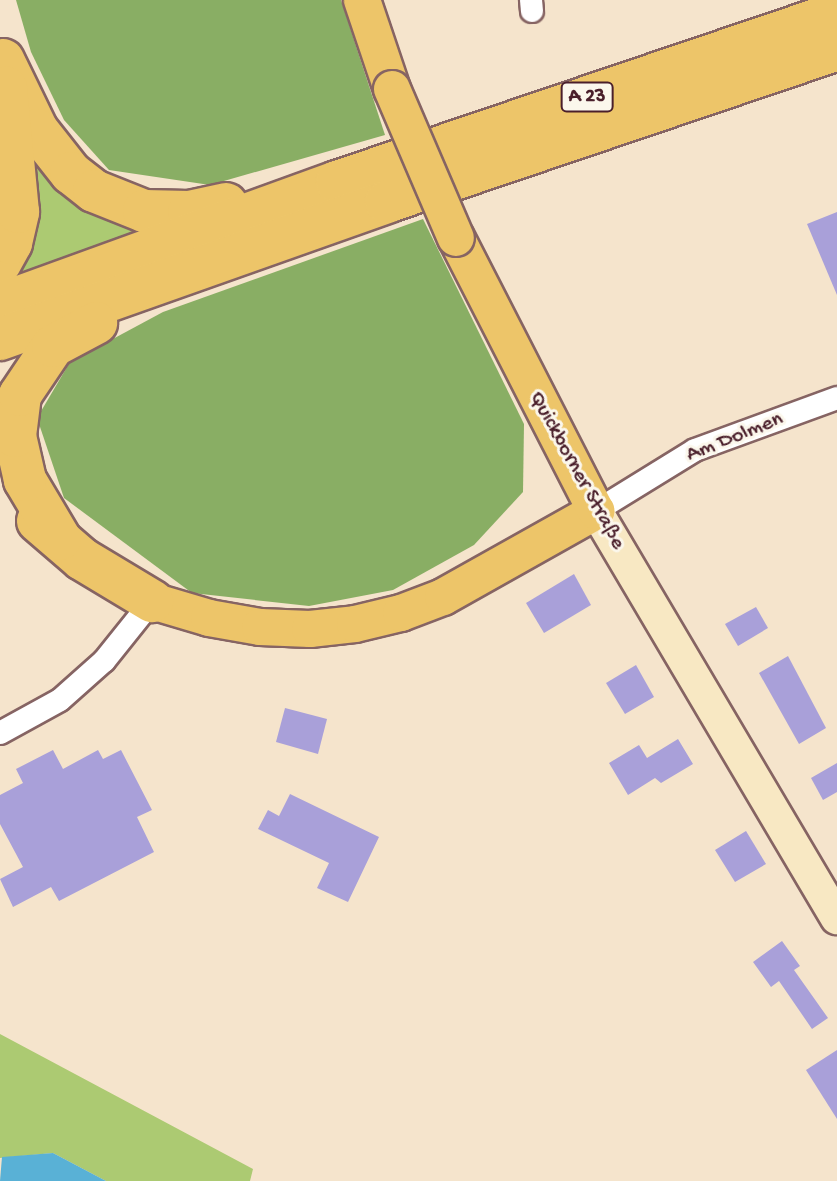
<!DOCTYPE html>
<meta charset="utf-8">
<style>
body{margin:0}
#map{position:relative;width:837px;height:1181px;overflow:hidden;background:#f5e4cc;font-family:"Gochi Hand",sans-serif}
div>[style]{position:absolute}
.green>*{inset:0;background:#acca72}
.forest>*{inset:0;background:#89ae64}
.water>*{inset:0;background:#59b1d6}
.building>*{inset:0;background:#a9a0d9}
.roads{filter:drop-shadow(2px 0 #866463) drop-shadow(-2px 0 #866463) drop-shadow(0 2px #866463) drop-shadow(0 -2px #866463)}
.minor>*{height:22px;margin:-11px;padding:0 11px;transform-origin:11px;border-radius:11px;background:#fff}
.secondary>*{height:32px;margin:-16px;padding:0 16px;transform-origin:16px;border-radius:16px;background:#f8e8c3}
.primary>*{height:36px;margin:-18px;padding:0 18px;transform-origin:18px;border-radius:18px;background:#edc569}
.motorway>*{height:42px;margin:-21px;padding:0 21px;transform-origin:21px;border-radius:21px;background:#edc569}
.bridges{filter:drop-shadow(2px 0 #866463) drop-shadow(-2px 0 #866463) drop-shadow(0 2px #866463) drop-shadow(0 -2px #866463)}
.primary-bridge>*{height:36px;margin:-18px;padding:0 18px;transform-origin:18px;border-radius:18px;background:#edc569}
span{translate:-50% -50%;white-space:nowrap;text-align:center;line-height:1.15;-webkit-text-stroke:6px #fbf7ec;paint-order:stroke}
.shield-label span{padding:2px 6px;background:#fbf7ec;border:2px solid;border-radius:6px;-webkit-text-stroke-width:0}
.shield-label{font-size:20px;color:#4a1f2b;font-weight:700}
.street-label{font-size:22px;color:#4a1f2b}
</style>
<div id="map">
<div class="green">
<i style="clip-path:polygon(31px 154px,150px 228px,15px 276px)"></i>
<i style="clip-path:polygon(0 1034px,253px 1169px,250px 1181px,106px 1181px,53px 1153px,0 1158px)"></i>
</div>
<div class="forest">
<i style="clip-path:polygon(16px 0,341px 0,385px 135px,210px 185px,109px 170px,64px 120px,31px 52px)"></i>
<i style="clip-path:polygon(423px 219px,524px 424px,523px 492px,474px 545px,393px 590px,309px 606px,192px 593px,64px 498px,37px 418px,70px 362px,163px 312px)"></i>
</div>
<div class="water">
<i style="clip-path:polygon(53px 1153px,106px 1181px,0 1181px,2px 1157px)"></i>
</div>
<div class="building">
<i style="clip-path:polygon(837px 212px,837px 295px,807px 224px)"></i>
<i style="clip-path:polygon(574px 574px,591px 605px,544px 633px,526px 603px)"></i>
<i style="clip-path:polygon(756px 607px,768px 628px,738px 646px,725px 624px)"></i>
<i style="clip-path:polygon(788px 656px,826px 728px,799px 744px,759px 673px)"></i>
<i style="clip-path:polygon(636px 665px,654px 697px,625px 714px,606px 683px)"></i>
<i style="clip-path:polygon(285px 708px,327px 719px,318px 754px,276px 742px)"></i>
<i style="clip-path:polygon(678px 739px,693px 764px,661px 783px,655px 778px,628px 795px,609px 763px,639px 745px,647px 758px)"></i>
<i style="clip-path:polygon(53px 750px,63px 769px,98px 750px,103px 759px,121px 750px,152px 810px,137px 817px,154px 852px,59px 901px,51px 887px,13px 907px,0 879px,23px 867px,0 824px,0 795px,23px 783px,16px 769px)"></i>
<i style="clip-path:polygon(837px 763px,837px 792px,823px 800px,811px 778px)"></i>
<i style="clip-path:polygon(290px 794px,379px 837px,348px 902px,317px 888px,329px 863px,258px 829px,268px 810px,279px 816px)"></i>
<i style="clip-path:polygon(746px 831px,766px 864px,735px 882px,715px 850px)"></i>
<i style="clip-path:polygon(782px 941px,800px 966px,794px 970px,828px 1018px,812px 1029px,779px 981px,771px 987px,753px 962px)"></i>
<i style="clip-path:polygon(837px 1050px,837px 1119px,806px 1070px)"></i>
</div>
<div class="roads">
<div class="minor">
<i style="left:531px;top:0;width:11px;rotate:85deg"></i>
<i style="left:596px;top:511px;width:116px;rotate:-31.6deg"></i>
<i style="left:695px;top:450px;width:151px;rotate:-20.1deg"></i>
<i style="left:0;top:733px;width:68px;rotate:-28.8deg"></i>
<i style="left:60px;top:700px;width:59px;rotate:-41.6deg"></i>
<i style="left:104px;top:661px;width:77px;rotate:-51.3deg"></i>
</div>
<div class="secondary">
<i style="left:596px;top:511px;width:473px;rotate:59.4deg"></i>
</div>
<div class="primary">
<i style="left:362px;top:0;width:94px;rotate:71.4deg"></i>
<i style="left:152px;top:601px;width:59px;rotate:16.6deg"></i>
<i style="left:209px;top:618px;width:52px;rotate:10deg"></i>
<i style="left:260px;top:627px;width:50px;rotate:2.3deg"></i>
<i style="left:310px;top:629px;width:45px;rotate:-6.3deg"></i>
<i style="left:355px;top:624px;width:47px;rotate:-13.4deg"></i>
<i style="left:401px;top:613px;width:45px;rotate:-20.9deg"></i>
<i style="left:443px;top:597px;width:176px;rotate:-29.3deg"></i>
<i style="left:596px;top:511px;width:307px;rotate:-117.1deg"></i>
</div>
<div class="motorway">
<i style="left:3px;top:60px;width:78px;rotate:64.1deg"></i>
<i style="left:37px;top:130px;width:55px;rotate:51.7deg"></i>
<i style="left:71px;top:173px;width:29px;rotate:38deg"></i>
<i style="left:94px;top:191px;width:54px;rotate:21.8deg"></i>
<i style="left:144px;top:211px;width:45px;rotate:1.3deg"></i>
<i style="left:189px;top:212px;width:38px;rotate:-12deg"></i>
<i style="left:0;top:263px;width:23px;rotate:-61deg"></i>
<i style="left:11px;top:243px;width:32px;rotate:-77deg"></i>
<i style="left:18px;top:212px;width:125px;rotate:-95.5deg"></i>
<i style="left:0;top:304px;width:358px;rotate:-19.9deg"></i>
<i style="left:337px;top:182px;width:528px;rotate:-18.68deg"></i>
<i style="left:0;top:339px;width:410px;rotate:-19.5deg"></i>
<i style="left:386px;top:202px;width:476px;rotate:-18.7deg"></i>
<i style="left:38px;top:521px;width:58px;rotate:40.8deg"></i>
<i style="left:82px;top:559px;width:82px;rotate:31deg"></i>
<i style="left:60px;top:539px;width:69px;rotate:-120.7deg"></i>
<i style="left:25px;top:480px;width:45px;rotate:-102.8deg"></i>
<i style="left:15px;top:436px;width:41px;rotate:-83deg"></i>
<i style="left:20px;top:395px;width:59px;rotate:-56deg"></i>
<i style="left:53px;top:346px;width:49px;rotate:-28.1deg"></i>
</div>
</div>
<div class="bridges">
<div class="primary-bridge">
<i style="left:392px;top:89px;width:162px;rotate:66.8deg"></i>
</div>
</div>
<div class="shield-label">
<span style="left:587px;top:97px">A 23</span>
</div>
<div class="street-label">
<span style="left:735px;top:438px;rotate:-22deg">Am Dolmen</span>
<span style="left:576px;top:471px;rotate:61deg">Quickborner Straße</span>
</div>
</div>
